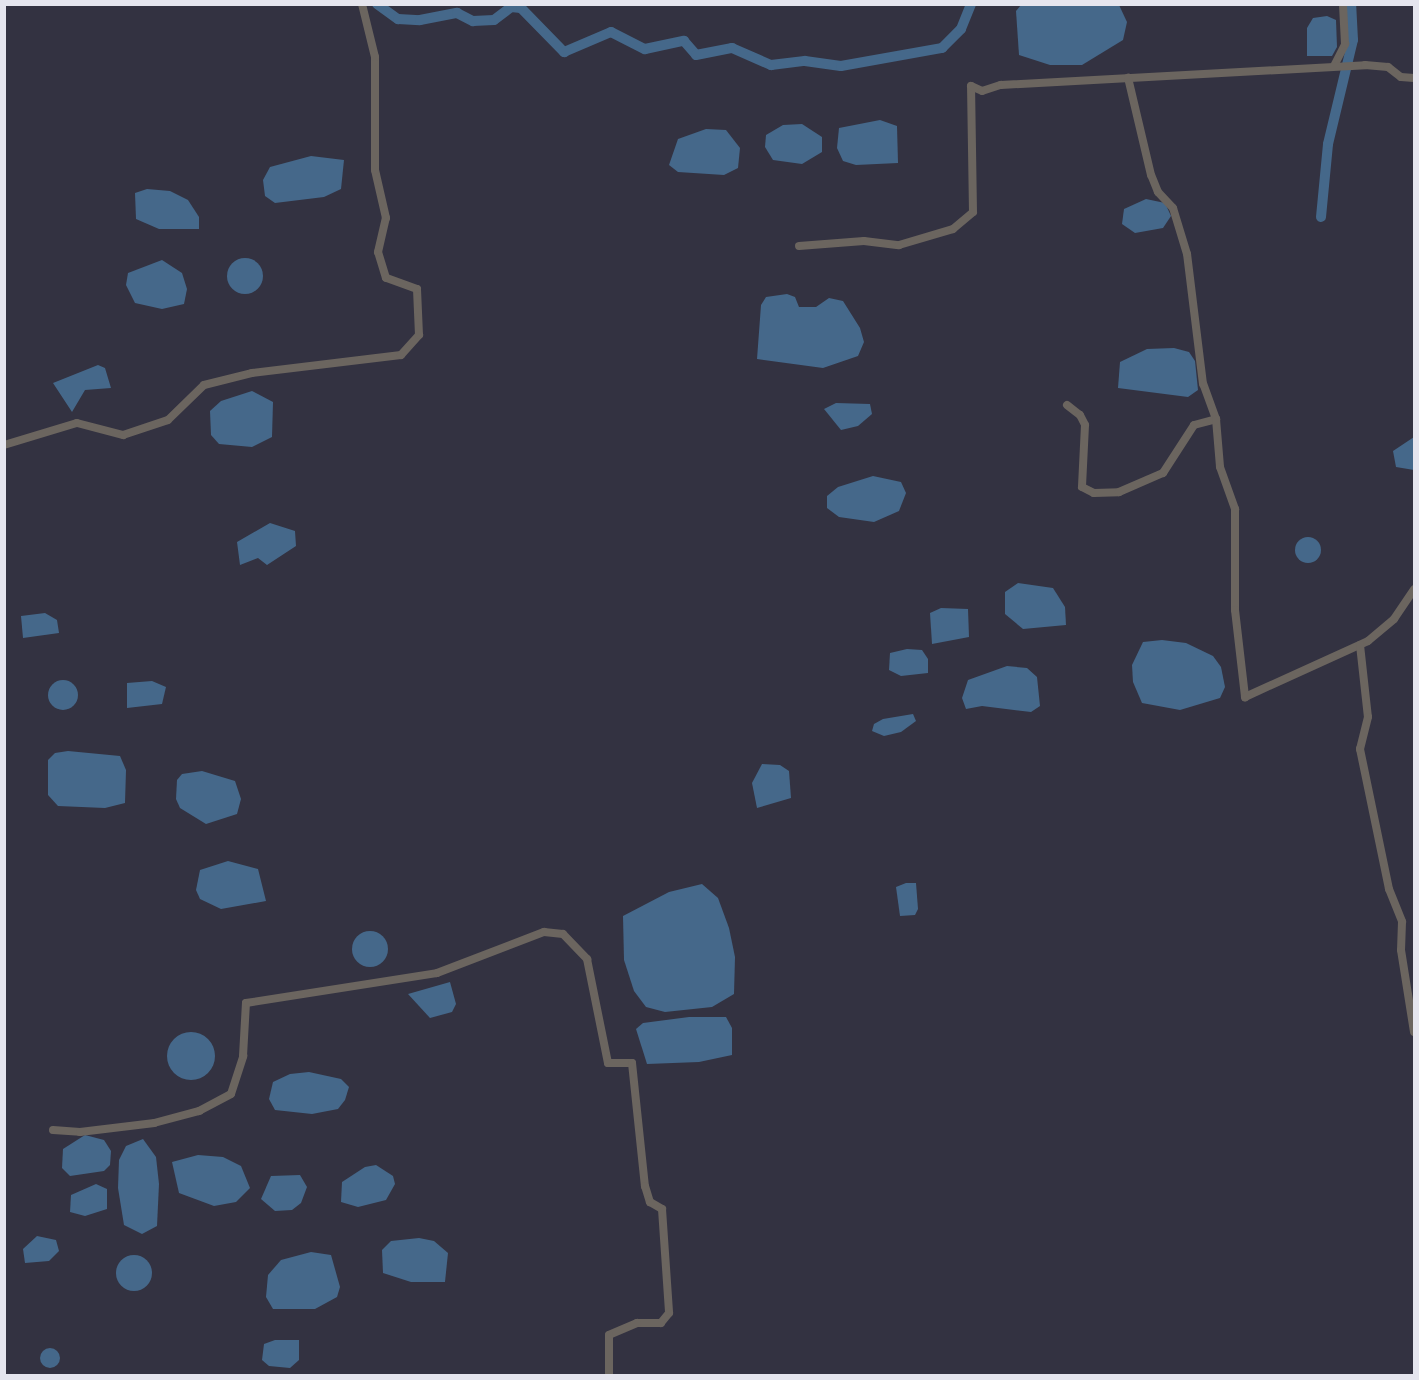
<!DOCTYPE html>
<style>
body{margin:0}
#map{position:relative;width:1419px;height:1380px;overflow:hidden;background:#333241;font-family:Quicksand,sans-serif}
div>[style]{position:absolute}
.water>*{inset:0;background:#45688a}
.round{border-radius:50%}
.canal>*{height:10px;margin:-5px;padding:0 5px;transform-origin:5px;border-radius:5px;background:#45688a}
.minor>*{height:8px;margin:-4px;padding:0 4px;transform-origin:4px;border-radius:4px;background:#6b655f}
span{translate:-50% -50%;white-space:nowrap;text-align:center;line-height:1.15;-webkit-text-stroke:4.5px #333241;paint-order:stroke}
.frame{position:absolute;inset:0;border:6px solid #e5e5ee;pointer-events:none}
</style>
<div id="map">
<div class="water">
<i style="clip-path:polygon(1021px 5px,1119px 5px,1127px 22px,1123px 40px,1082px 65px,1050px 65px,1019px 55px,1016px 11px)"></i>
<i style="clip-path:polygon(1327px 16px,1336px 20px,1337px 47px,1332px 56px,1307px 56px,1307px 28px,1313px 18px)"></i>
<i style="clip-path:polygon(880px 120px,897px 126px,898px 163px,856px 165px,843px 161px,837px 148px,839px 128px)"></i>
<i style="clip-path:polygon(802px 124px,822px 137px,822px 152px,802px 164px,773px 160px,765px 147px,766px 135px,783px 125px)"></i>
<i style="clip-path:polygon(706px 129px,726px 130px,740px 148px,738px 168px,724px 175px,678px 172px,669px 165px,678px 139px)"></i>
<i style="clip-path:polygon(311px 156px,344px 160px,341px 189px,324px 197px,275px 203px,265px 196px,263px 180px,270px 167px)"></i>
<i style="clip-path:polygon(147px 189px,170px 191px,188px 200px,199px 217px,199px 229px,159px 229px,136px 219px,135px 193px)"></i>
<i style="clip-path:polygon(1146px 199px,1165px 203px,1171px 216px,1163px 228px,1135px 233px,1122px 224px,1124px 209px)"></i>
<i class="round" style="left:227px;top:258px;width:36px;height:36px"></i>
<i style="clip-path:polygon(162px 260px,182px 273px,187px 289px,184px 304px,162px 309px,135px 303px,126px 285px,128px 273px)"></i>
<i style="clip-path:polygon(787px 294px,795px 297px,799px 307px,816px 307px,829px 298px,843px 301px,860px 328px,864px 342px,858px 356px,823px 368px,757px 359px,761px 305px,766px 297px)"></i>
<i style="clip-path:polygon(1174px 348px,1189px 352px,1195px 361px,1198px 390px,1188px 397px,1118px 388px,1120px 362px,1147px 349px)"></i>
<i style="clip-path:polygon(98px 365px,105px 368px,111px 388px,85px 390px,72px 412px,53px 383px)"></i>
<i style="clip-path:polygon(252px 391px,273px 402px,272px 437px,252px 447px,219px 444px,211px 435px,210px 411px,221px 401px)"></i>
<i style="clip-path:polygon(836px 403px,870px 404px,872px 414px,858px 426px,841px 430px,824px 409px)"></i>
<i style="clip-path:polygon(1414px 437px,1414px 470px,1396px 467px,1393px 451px)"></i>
<i style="clip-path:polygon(873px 476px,901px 482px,906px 493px,899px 511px,874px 522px,839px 517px,827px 508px,827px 496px,838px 487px)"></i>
<i style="clip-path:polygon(270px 523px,295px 531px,296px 546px,267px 565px,258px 558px,240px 565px,237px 542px)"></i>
<i class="round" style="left:1295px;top:537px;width:26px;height:26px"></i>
<i style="clip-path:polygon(1018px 583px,1053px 588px,1065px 607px,1066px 625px,1023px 629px,1005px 614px,1005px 592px)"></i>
<i style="clip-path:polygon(941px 608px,968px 609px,969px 637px,932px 644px,930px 613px)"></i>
<i style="clip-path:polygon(45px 613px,57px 620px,59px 633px,23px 638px,21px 616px)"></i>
<i style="clip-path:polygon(1162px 640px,1186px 643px,1213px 656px,1221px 667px,1225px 687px,1220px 698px,1180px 710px,1142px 703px,1133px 682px,1132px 665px,1143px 642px)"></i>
<i style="clip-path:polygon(907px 649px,922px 650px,928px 659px,928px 673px,901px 676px,889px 670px,890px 653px)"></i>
<i style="clip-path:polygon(1007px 666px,1027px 668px,1037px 677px,1040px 706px,1031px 712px,982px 706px,966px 709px,962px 698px,968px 680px)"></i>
<i class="round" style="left:48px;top:680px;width:30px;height:30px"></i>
<i style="clip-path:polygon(152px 681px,166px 687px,162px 704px,127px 708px,127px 683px)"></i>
<i style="clip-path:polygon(913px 714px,916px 721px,901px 732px,884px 736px,872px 731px,874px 724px,883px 719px)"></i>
<i style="clip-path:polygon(68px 751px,120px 756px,126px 770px,125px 803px,105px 808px,58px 806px,48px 795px,48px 760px,55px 753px)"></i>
<i style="clip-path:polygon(762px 764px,780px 765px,789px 771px,791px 798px,757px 808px,752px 783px)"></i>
<i style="clip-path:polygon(202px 771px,235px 781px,241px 799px,237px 814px,206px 824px,180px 808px,176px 799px,177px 780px,182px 774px)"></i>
<i style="clip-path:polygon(228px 861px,258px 869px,266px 901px,221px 909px,200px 899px,196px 890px,200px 870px)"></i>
<i style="clip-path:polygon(906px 883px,916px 883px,918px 909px,915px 915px,900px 916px,896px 887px)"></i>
<i style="clip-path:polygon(702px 884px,718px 898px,729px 928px,735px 957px,734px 994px,712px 1007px,665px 1012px,646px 1007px,634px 991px,624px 960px,623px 916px,669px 892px)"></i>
<i class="round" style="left:352px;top:931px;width:36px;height:36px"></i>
<i style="clip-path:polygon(450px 982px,456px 1004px,452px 1012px,430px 1018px,408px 994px)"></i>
<i style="clip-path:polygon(689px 1017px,726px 1017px,732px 1028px,732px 1055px,699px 1062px,647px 1064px,636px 1029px,643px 1023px)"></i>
<i class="round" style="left:167px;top:1032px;width:48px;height:48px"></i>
<i style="clip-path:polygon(290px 1074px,309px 1072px,341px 1079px,349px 1087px,345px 1100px,338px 1109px,312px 1114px,275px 1110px,269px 1099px,273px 1082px)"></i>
<i style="clip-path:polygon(85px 1135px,104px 1140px,111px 1151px,110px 1165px,104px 1171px,70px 1176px,62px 1168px,63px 1149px)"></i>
<i style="clip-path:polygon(143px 1139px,156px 1157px,159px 1184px,157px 1226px,142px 1234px,124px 1225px,118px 1188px,119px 1160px,126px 1146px)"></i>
<i style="clip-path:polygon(198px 1155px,223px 1157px,241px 1166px,250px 1188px,236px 1202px,214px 1206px,179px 1193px,172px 1162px)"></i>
<i style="clip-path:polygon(376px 1165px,393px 1176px,395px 1184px,386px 1200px,358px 1207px,341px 1202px,342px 1182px,365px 1167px)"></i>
<i style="clip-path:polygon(300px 1175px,307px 1187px,301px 1203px,292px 1210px,275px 1211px,261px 1199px,271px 1176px)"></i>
<i style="clip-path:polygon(96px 1184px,107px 1189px,107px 1209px,85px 1216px,70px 1212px,71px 1195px)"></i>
<i style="clip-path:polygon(37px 1236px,56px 1240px,59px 1251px,49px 1261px,25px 1263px,23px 1249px)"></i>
<i style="clip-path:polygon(419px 1238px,434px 1241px,448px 1253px,445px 1282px,411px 1282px,383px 1273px,382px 1250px,391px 1241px)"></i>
<i style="clip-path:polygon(311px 1252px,331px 1255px,340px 1287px,337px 1297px,315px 1309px,273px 1309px,266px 1297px,268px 1275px,281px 1260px)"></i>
<i class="round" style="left:116px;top:1255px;width:36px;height:36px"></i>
<i style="clip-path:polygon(275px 1340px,299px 1340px,299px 1360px,290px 1368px,269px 1366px,262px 1360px,264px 1344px)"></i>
<i class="round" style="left:40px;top:1348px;width:20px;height:20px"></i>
</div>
<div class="canal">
<i style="left:377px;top:4px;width:26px;rotate:36deg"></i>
<i style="left:398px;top:19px;width:22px;rotate:3deg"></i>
<i style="left:420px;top:20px;width:38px;rotate:-11deg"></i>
<i style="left:457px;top:13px;width:18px;rotate:27deg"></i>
<i style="left:473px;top:21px;width:21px;rotate:-3deg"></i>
<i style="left:494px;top:20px;width:21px;rotate:-37deg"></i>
<i style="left:511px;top:7px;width:10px;rotate:6deg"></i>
<i style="left:521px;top:8px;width:62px;rotate:45.7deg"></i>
<i style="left:564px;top:52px;width:51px;rotate:-23.1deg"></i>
<i style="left:611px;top:32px;width:38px;rotate:27deg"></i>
<i style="left:645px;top:49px;width:40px;rotate:-12deg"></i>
<i style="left:684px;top:41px;width:18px;rotate:49deg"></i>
<i style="left:696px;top:55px;width:37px;rotate:-11deg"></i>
<i style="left:732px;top:48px;width:43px;rotate:23.6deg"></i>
<i style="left:771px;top:65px;width:34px;rotate:-7deg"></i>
<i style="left:805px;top:61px;width:36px;rotate:8deg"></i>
<i style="left:841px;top:66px;width:103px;rotate:-10.1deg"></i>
<i style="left:942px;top:48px;width:27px;rotate:-45deg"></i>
<i style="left:961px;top:29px;width:27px;rotate:-68deg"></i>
<i style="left:1321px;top:217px;width:73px;rotate:-84.5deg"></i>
<i style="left:1328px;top:144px;width:107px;rotate:-76.5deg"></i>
<i style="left:1353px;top:40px;width:36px;rotate:-93deg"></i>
</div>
<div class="minor">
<i style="left:1334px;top:66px;width:25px;rotate:-63deg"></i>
<i style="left:1345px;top:44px;width:40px;rotate:-92.9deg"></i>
<i style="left:799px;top:246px;width:65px;rotate:-4.4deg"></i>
<i style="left:864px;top:241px;width:35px;rotate:7deg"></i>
<i style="left:899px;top:245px;width:56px;rotate:-16.5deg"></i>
<i style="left:953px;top:229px;width:26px;rotate:-40deg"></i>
<i style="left:973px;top:212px;width:126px;rotate:-90.9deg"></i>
<i style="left:971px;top:86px;width:12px;rotate:24deg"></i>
<i style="left:982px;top:91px;width:20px;rotate:-18deg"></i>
<i style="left:1001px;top:85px;width:365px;rotate:-3.1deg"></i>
<i style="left:1365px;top:65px;width:23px;rotate:5deg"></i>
<i style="left:1388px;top:67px;width:16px;rotate:38deg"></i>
<i style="left:1401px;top:77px;width:13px;rotate:4deg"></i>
<i style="left:1067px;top:405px;width:16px;rotate:38deg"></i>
<i style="left:1080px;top:415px;width:11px;rotate:63deg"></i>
<i style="left:1085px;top:425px;width:62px;rotate:92.8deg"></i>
<i style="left:1082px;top:487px;width:13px;rotate:27deg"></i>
<i style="left:1094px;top:493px;width:25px;rotate:-2deg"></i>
<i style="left:1119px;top:492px;width:48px;rotate:-23.4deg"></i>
<i style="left:1163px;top:473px;width:57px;rotate:-57.1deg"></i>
<i style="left:1194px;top:425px;width:23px;rotate:-15deg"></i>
<i style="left:1216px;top:419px;width:37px;rotate:-110deg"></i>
<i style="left:1203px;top:384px;width:131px;rotate:-97deg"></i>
<i style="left:1187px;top:254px;width:48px;rotate:-106.9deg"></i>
<i style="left:1173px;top:208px;width:22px;rotate:-133deg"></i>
<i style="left:1158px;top:192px;width:18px;rotate:-112deg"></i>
<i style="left:1151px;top:175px;width:100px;rotate:-103.3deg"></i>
<i style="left:1216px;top:419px;width:48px;rotate:85.2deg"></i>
<i style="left:1220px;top:467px;width:45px;rotate:70.3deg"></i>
<i style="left:1235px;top:509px;width:101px;rotate:90deg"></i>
<i style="left:1235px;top:610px;width:88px;rotate:83.4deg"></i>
<i style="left:1245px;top:697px;width:135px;rotate:-24.5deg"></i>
<i style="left:1368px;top:641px;width:34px;rotate:-40deg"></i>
<i style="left:1394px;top:619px;width:36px;rotate:-56deg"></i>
<i style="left:4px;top:445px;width:76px;rotate:-16.8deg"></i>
<i style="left:77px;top:423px;width:48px;rotate:14.6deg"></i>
<i style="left:123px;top:435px;width:47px;rotate:-18.4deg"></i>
<i style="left:168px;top:420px;width:50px;rotate:-44.2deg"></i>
<i style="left:204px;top:385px;width:49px;rotate:-14deg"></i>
<i style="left:252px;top:373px;width:150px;rotate:-6.9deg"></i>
<i style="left:401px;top:355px;width:27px;rotate:-48deg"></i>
<i style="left:419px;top:335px;width:46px;rotate:-92.5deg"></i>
<i style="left:417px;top:289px;width:33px;rotate:-160deg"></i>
<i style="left:386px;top:278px;width:27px;rotate:-107deg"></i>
<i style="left:378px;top:252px;width:35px;rotate:-77deg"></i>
<i style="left:386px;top:218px;width:49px;rotate:-102.9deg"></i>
<i style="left:375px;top:170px;width:113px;rotate:-90deg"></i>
<i style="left:375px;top:57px;width:55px;rotate:-103.8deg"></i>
<i style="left:1360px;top:645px;width:72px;rotate:83.7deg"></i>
<i style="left:1368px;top:717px;width:33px;rotate:104deg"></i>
<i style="left:1360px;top:749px;width:143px;rotate:78.3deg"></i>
<i style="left:1389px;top:889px;width:35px;rotate:68deg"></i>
<i style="left:1402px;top:922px;width:28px;rotate:92deg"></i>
<i style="left:1401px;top:950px;width:83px;rotate:81deg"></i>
<i style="left:53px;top:1130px;width:27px;rotate:4deg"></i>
<i style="left:80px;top:1132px;width:75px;rotate:-6.9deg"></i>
<i style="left:154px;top:1123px;width:47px;rotate:-14.9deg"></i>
<i style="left:199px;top:1111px;width:36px;rotate:-28deg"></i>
<i style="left:231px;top:1094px;width:40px;rotate:-72deg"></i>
<i style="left:243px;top:1056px;width:53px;rotate:-86.8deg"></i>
<i style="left:246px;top:1003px;width:193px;rotate:-8.9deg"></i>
<i style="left:437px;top:973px;width:115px;rotate:-21deg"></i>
<i style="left:544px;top:932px;width:19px;rotate:6deg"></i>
<i style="left:563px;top:934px;width:35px;rotate:46deg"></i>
<i style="left:587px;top:959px;width:106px;rotate:78.6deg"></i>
<i style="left:608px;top:1063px;width:24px"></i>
<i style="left:632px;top:1063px;width:124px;rotate:84deg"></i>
<i style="left:645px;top:1186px;width:17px;rotate:73deg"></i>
<i style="left:650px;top:1202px;width:14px;rotate:30deg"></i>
<i style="left:662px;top:1209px;width:104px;rotate:86.1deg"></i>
<i style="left:669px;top:1313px;width:13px;rotate:129deg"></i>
<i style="left:661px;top:1323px;width:24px;rotate:180deg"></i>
<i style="left:637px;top:1323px;width:30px;rotate:157deg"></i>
<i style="left:609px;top:1335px;width:41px;rotate:90deg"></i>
</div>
<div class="frame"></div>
</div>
